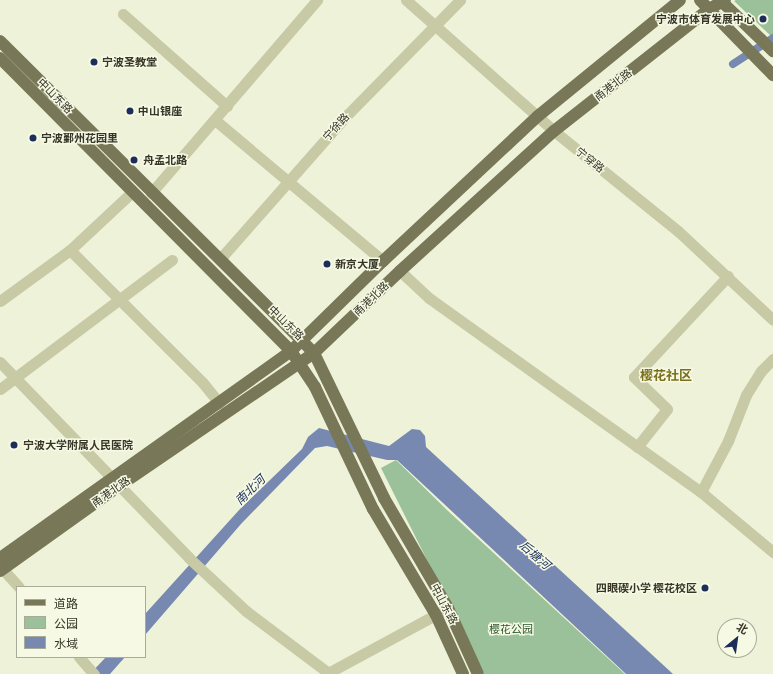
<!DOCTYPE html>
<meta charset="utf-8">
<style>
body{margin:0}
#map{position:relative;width:773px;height:674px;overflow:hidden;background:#eef2d9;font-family:Commissioner,"Noto Sans SC",sans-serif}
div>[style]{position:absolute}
.green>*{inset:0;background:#9ac199}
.water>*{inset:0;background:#7789b0}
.canal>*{height:8px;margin:-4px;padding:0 4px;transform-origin:4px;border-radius:4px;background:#7789b0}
.minor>*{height:11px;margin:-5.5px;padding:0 5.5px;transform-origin:5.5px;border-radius:5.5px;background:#c7caa5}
.major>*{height:12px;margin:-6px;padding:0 6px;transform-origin:6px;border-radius:6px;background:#787757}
.dots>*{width:11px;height:11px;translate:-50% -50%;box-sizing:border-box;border:2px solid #f6fae5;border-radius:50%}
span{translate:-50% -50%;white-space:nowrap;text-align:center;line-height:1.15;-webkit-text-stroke:3px #f6fae5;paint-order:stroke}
.poi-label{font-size:11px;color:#363526;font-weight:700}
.right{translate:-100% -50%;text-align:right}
.left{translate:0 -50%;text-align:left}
.street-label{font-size:11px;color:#363526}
.park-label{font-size:11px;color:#295429}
.water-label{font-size:12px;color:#1b2d58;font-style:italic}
.quarter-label{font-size:13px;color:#7b6f1c;font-weight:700}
.legend{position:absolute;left:16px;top:586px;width:130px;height:72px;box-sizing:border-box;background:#f6fae5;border:1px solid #a9ab99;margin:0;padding:5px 7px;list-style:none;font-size:12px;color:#363526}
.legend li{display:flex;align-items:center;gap:8px;height:20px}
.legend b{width:20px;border:1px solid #a9ab99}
.north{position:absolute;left:717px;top:618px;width:40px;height:40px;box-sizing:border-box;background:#f6fae5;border:1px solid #a9ab99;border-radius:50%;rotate:29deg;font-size:11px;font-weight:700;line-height:16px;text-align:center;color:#363526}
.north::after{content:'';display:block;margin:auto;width:14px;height:18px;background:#1b2d58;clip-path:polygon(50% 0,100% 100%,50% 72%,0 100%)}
</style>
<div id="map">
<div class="green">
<i style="clip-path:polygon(773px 0,773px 38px,734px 1px,736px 0)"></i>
<i style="clip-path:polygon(396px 460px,448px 511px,625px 674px,484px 674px,381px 468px)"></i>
</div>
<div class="water">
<i style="clip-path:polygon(319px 428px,389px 446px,412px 429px,420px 430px,425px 436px,426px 447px,673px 674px,626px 674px,397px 460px,387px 460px,327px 446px,315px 448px,241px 524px,145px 635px,145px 614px,240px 509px,302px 449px,308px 437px)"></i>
<i style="clip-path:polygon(106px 657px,125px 657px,110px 674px,90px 674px)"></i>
</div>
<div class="canal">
<i style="left:733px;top:64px;width:48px;rotate:-33deg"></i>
</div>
<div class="minor">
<i style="left:406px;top:0;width:198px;rotate:41.5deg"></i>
<i style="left:554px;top:131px;width:159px;rotate:38.9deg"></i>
<i style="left:678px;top:231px;width:130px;rotate:43.1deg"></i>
<i style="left:123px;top:14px;width:139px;rotate:41.5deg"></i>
<i style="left:215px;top:120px;width:219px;rotate:40deg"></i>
<i style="left:151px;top:193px;width:255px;rotate:-49.3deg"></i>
<i style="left:70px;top:250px;width:188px;rotate:45deg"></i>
<i style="left:203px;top:383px;width:26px;rotate:51deg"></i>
<i style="left:220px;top:259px;width:193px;rotate:-48.6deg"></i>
<i style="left:348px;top:114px;width:160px;rotate:-45.5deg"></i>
<i style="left:400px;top:271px;width:40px;rotate:43deg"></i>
<i style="left:429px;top:298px;width:334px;rotate:35.5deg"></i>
<i style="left:701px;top:492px;width:58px;rotate:-62.1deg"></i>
<i style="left:728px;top:441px;width:49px;rotate:-68.6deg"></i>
<i style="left:746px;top:395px;width:28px;rotate:-58deg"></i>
<i style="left:761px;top:371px;width:17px;rotate:-45deg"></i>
<i style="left:0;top:301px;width:87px;rotate:-36.1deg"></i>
<i style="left:70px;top:250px;width:85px;rotate:-43.1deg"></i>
<i style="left:0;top:362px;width:272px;rotate:46deg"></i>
<i style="left:189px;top:558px;width:78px;rotate:42.9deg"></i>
<i style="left:246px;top:611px;width:105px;rotate:36.9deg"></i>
<i style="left:0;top:389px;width:215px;rotate:-36.9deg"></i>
<i style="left:637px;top:447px;width:48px;rotate:-51.7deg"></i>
<i style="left:667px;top:409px;width:46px;rotate:-135.9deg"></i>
<i style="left:634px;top:377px;width:138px;rotate:-47.1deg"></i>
<i style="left:701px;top:492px;width:94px;rotate:39.8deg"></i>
<i style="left:0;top:566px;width:28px;rotate:48deg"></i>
<i style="left:79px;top:657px;width:23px;rotate:49deg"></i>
<i style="left:326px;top:674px;width:139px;rotate:-28.4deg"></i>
</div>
<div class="major">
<i style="left:700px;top:0;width:105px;rotate:45.8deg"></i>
<i style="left:720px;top:0;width:74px;rotate:43.9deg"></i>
<i style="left:0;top:41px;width:443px;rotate:44.8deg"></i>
<i style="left:314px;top:353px;width:161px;rotate:64.2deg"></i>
<i style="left:384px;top:498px;width:127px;rotate:59.8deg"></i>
<i style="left:448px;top:608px;width:72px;rotate:65.6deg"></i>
<i style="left:0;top:58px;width:413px;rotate:45.2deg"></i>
<i style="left:291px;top:351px;width:43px;rotate:56.3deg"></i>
<i style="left:315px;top:387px;width:135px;rotate:64.6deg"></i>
<i style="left:373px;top:509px;width:123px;rotate:59.3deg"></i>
<i style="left:436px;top:615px;width:65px;rotate:65.4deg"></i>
<i style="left:0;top:558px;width:357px;rotate:-35.4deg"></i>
<i style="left:291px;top:351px;width:129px;rotate:-44.4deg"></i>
<i style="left:383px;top:261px;width:212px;rotate:-43.1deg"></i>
<i style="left:538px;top:116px;width:183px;rotate:-39.2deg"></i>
<i style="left:0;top:571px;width:146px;rotate:-35.5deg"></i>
<i style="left:119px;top:486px;width:236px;rotate:-34.3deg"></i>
<i style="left:314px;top:353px;width:119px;rotate:-43.6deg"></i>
<i style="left:400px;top:271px;width:208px;rotate:-42.3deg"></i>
<i style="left:554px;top:131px;width:197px;rotate:-38.2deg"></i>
<i style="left:709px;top:9px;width:18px;rotate:-29deg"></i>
</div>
<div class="dots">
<i style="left:763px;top:19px;background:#1b2d58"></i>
<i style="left:94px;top:62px;background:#1b2d58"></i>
<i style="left:130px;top:111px;background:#1b2d58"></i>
<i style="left:33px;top:138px;background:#1b2d58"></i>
<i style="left:134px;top:160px;background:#1b2d58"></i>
<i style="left:327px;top:264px;background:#1b2d58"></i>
<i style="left:14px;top:445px;background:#1b2d58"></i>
<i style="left:705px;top:588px;background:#1b2d58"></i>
</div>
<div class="poi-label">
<span class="right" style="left:755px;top:19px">宁波市体育发展中心</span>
<span class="left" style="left:102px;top:62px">宁波圣教堂</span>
<span class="left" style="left:138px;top:111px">中山银座</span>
<span class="left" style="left:41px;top:138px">宁波鄞州花园里</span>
<span class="left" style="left:143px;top:160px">舟孟北路</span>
<span class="left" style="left:335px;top:264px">新京大厦</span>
<span class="left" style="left:23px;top:445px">宁波大学附属人民医院</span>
<span class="right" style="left:697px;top:588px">四眼碶小学 樱花校区</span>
</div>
<div class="street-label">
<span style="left:613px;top:85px;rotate:-38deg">甬港北路</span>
<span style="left:55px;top:96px;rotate:45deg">中山东路</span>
<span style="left:336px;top:127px;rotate:-48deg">宁徐路</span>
<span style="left:590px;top:160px;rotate:39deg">宁穿路</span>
<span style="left:371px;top:299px;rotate:-44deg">甬港北路</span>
<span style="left:286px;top:323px;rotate:44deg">中山东路</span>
<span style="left:111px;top:492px;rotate:-35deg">甬港北路</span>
<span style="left:444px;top:604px;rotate:62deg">中山东路</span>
</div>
<div class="park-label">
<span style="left:511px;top:629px">樱花公园</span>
</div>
<div class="water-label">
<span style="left:250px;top:490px;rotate:-44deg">南北河</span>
<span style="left:535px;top:555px;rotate:41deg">后塘河</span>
</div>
<div class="quarter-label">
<span style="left:666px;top:375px">樱花社区</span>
</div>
<ul class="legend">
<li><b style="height:5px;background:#787757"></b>道路</li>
<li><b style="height:11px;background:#9ac199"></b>公园</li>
<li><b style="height:11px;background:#7789b0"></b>水域</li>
</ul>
<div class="north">北</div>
</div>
